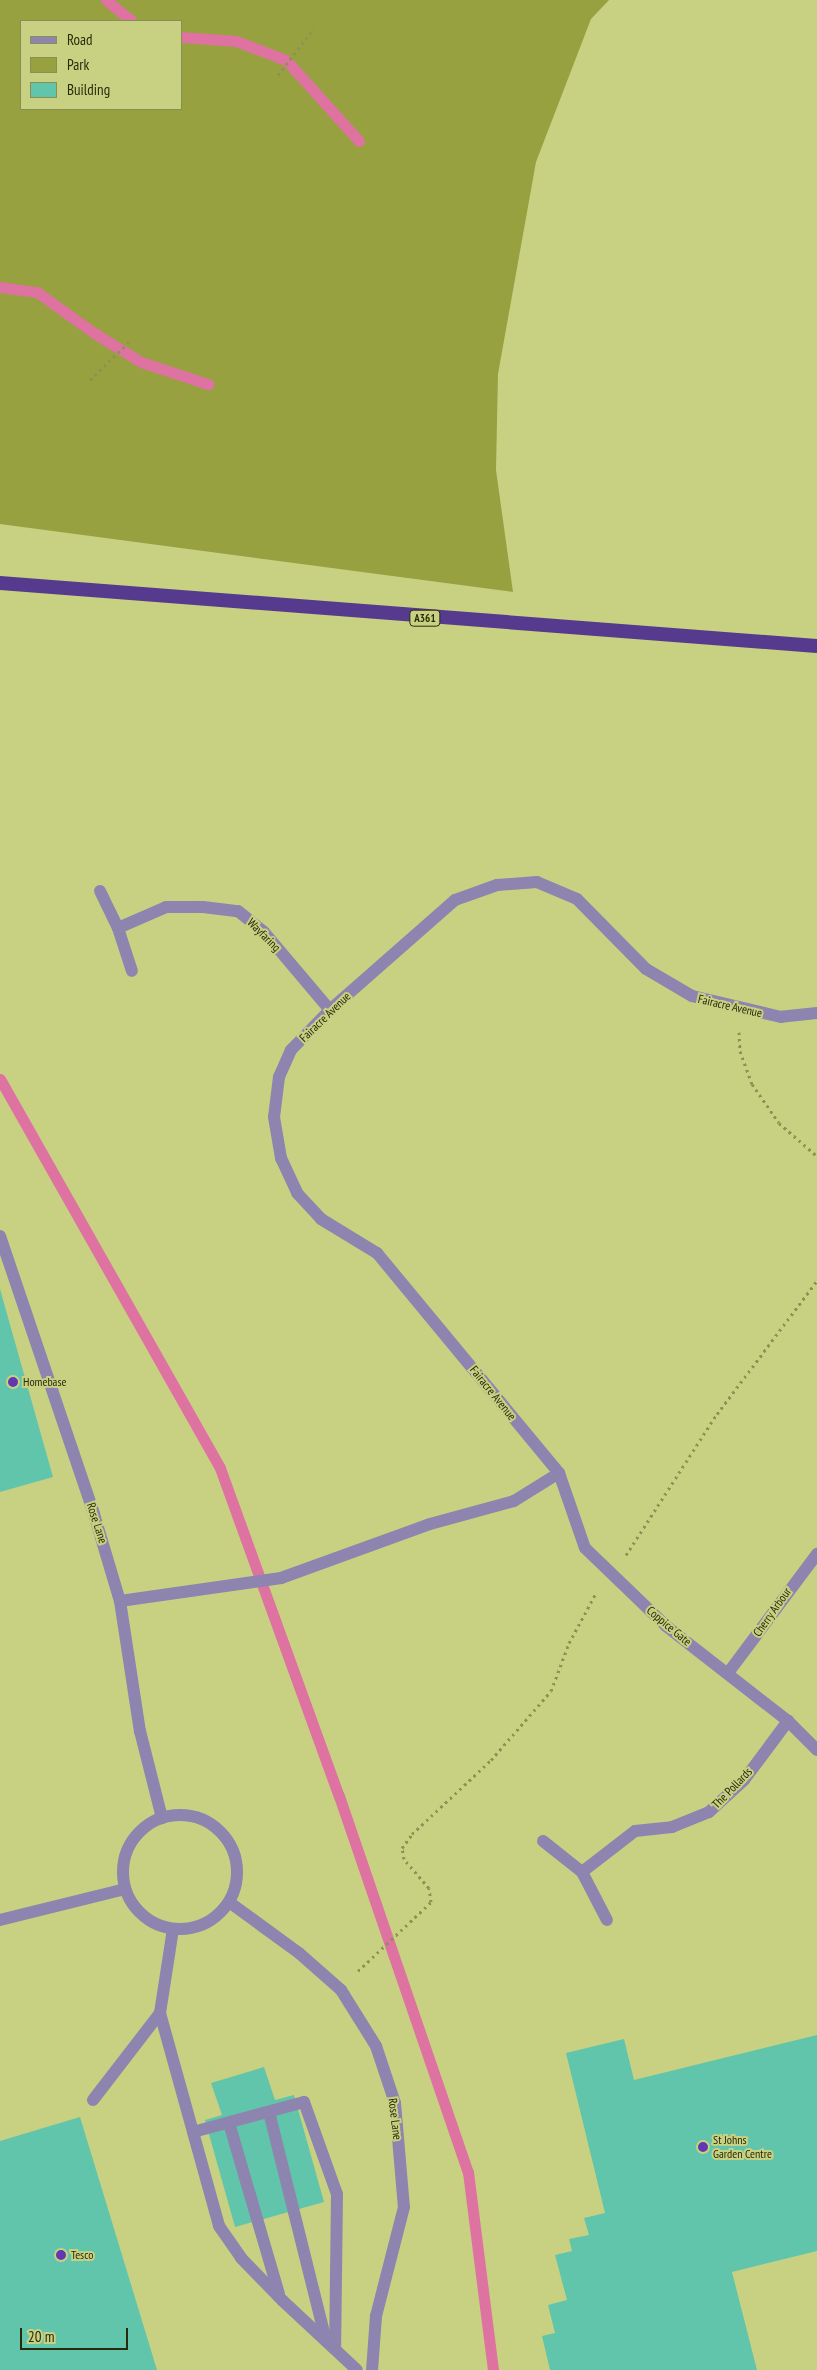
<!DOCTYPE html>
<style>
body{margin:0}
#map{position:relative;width:817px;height:2370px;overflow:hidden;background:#c8d182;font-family:"PT Sans Narrow",sans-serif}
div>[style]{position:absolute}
.green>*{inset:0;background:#98a140}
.stream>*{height:11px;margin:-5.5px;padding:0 5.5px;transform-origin:5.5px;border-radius:5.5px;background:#de72a1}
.building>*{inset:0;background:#61c5ab}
.path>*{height:3px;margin-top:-1.5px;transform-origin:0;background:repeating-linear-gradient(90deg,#8b9254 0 2.5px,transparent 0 6.5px)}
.service>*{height:12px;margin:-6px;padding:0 6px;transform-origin:6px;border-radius:6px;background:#8d84af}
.minor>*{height:12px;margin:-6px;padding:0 6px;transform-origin:6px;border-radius:6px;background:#8d84af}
.minor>.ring{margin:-6px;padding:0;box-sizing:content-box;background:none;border:12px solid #8d84af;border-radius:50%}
.trunk>*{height:14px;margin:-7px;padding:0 7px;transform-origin:7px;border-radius:7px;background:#553a8e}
.dots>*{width:14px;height:14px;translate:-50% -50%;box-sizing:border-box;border:2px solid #c8d182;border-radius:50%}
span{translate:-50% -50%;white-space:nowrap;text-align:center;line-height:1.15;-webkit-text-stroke:4px #c8d182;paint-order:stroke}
.shield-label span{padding:1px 4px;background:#c8d182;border:1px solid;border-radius:4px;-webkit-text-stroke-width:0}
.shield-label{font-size:11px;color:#282b0a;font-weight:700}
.street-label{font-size:12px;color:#282b0a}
.poi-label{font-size:12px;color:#282b0a}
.left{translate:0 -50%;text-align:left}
.legend{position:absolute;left:20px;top:20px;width:162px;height:90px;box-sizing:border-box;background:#c8d182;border:1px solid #888f52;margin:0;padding:6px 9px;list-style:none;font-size:15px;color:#282b0a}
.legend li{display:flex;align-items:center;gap:10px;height:25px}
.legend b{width:25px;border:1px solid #888f52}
.scale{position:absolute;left:20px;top:2328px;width:108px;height:22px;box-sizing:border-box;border:2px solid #282b0a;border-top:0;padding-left:6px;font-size:15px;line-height:18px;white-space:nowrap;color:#282b0a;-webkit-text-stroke:4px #c8d182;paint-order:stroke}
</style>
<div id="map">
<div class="green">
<i style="clip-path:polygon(evenodd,0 0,609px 0,591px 19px,536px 162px,498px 374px,496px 470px,513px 592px,0 524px,0 0,21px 21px,181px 21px,181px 109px,21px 109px,21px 21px)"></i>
</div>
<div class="stream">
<i style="left:106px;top:0;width:33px;rotate:39deg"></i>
<i style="left:181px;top:37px;width:55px;rotate:4.2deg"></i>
<i style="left:236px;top:41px;width:53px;rotate:20.8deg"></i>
<i style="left:286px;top:60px;width:109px;rotate:48deg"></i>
<i style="left:0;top:287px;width:37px;rotate:8deg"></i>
<i style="left:37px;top:292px;width:70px;rotate:35.7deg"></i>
<i style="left:94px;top:333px;width:55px;rotate:31.7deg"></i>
<i style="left:141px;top:362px;width:71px;rotate:18.2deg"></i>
<i style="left:0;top:1079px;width:447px;rotate:60.5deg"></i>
<i style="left:220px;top:1468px;width:349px;rotate:70.1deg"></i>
<i style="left:339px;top:1796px;width:398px;rotate:71.1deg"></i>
<i style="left:468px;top:2172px;width:200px;rotate:82.8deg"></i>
</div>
<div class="building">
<i style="clip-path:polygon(0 1289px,53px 1477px,0 1492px)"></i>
<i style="clip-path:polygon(817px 2035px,817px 2251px,732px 2272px,757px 2370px,550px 2370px,542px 2336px,555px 2333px,548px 2305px,567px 2300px,555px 2255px,572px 2251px,569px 2239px,589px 2235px,584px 2218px,605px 2213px,566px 2053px,624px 2039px,634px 2080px)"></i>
<i style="clip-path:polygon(264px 2067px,275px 2100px,294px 2095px,324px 2202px,235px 2227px,205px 2120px,222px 2115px,211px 2083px)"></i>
<i style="clip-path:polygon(80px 2117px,157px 2370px,0 2370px,0 2141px)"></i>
</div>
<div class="path">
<i style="left:278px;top:75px;width:59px;rotate:-52.5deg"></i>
<i style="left:90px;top:380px;width:54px;rotate:-44.3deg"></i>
<i style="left:739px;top:1032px;width:19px;rotate:87deg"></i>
<i style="left:740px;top:1051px;width:35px;rotate:70deg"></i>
<i style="left:752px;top:1084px;width:47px;rotate:55.3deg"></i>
<i style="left:779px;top:1123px;width:50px;rotate:41deg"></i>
<i style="left:626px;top:1555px;width:168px;rotate:-57.2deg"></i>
<i style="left:717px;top:1414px;width:166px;rotate:-53.1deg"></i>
<i style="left:358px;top:1971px;width:100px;rotate:-43.4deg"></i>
<i style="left:431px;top:1902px;width:14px;rotate:-98deg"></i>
<i style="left:429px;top:1888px;width:38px;rotate:-131deg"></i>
<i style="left:404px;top:1859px;width:11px;rotate:-100deg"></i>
<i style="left:402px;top:1848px;width:17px;rotate:-54deg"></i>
<i style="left:412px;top:1834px;width:108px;rotate:-43.1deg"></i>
<i style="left:491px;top:1760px;width:91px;rotate:-49deg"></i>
<i style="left:551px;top:1691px;width:51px;rotate:-69.4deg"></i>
<i style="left:569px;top:1643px;width:57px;rotate:-61.6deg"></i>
</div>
<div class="service">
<i style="left:120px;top:1601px;width:163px;rotate:-8.1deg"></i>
<i style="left:281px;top:1578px;width:158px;rotate:-19.9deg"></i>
<i style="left:430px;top:1524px;width:87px;rotate:-15.3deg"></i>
<i style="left:514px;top:1501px;width:53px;rotate:-31.9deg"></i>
<i style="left:173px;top:1929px;width:85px;rotate:98.8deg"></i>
<i style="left:160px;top:2013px;width:221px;rotate:74.5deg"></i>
<i style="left:219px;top:2226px;width:39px;rotate:55deg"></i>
<i style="left:241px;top:2258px;width:60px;rotate:45.7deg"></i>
<i style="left:283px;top:2301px;width:101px;rotate:43deg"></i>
<i style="left:93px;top:2100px;width:110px;rotate:-52.4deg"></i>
<i style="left:269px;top:2112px;width:236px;rotate:76deg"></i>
<i style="left:229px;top:2123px;width:178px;rotate:73.7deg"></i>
<i style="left:193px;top:2132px;width:115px;rotate:-15.1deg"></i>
<i style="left:304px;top:2102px;width:98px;rotate:70.3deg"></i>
<i style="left:337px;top:2194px;width:155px;rotate:90.7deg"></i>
</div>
<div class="minor">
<i style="left:100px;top:891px;width:41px;rotate:64.1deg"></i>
<i style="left:118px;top:928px;width:45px;rotate:72deg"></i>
<i style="left:118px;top:928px;width:52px;rotate:-23.6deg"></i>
<i style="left:166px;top:907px;width:37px"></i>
<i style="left:203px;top:907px;width:35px;rotate:7deg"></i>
<i style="left:238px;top:911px;width:33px;rotate:39deg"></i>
<i style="left:264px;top:932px;width:102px;rotate:49.8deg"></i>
<i style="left:817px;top:1013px;width:36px;rotate:174deg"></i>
<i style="left:781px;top:1017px;width:91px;rotate:-166.7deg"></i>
<i style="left:692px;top:996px;width:53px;rotate:-149.6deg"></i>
<i style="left:646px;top:969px;width:98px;rotate:-134.6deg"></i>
<i style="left:577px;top:899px;width:43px;rotate:-157deg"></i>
<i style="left:537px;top:882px;width:40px;rotate:175.7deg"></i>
<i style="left:497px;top:885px;width:45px;rotate:160.3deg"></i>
<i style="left:455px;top:900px;width:167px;rotate:138.7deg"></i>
<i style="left:330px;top:1010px;width:56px;rotate:134.3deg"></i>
<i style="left:291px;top:1050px;width:30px;rotate:114deg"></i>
<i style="left:279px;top:1077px;width:40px;rotate:97.1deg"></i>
<i style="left:274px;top:1117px;width:42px;rotate:80.3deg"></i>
<i style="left:281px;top:1158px;width:38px;rotate:65deg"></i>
<i style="left:297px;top:1193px;width:35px;rotate:47deg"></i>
<i style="left:321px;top:1219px;width:66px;rotate:31.3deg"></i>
<i style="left:377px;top:1253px;width:286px;rotate:50.4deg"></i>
<i style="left:559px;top:1473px;width:79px;rotate:70.9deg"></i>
<i style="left:585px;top:1548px;width:112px;rotate:43.9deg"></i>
<i style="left:666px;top:1626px;width:155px;rotate:37.9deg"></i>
<i style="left:788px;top:1721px;width:41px;rotate:45deg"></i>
<i style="left:0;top:1236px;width:293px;rotate:71.3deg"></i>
<i style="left:94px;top:1514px;width:91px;rotate:73.4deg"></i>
<i style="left:120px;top:1601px;width:132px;rotate:81.3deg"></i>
<i style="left:140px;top:1731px;width:90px;rotate:75.8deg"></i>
<i style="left:728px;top:1673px;width:149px;rotate:-53.2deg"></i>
<i class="ring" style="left:123px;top:1815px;width:102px;height:102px"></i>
<i style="left:543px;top:1841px;width:50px;rotate:38.5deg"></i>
<i style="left:582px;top:1872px;width:54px;rotate:62.5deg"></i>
<i style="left:582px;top:1872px;width:67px;rotate:-37.7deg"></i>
<i style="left:635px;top:1831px;width:37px;rotate:-6deg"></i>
<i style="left:672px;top:1827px;width:40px;rotate:-22deg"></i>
<i style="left:709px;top:1812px;width:47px;rotate:-42.4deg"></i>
<i style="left:744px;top:1780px;width:74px;rotate:-53.3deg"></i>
<i style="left:229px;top:1902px;width:87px;rotate:36.1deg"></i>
<i style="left:299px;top:1953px;width:56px;rotate:41.4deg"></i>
<i style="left:341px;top:1990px;width:66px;rotate:58deg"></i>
<i style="left:376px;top:2046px;width:60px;rotate:71.6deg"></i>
<i style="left:395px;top:2103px;width:104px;rotate:85.1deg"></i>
<i style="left:404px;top:2207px;width:113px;rotate:104.4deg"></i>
<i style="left:376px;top:2316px;width:54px;rotate:94.2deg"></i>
<i style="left:0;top:1920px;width:129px;rotate:-13.9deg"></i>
</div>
<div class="trunk">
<i style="left:0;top:583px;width:819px;rotate:4.41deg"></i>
</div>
<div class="dots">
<i style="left:13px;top:1382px;background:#6238b0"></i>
<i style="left:703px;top:2147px;background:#6238b0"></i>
<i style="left:61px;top:2255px;background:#6238b0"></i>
</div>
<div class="shield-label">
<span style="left:425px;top:618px">A361</span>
</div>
<div class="street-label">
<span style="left:264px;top:935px;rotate:45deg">Wayfaring</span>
<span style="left:730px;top:1006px;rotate:13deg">Fairacre Avenue</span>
<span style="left:325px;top:1017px;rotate:-44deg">Fairacre Avenue</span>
<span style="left:493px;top:1393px;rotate:51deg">Fairacre Avenue</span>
<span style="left:97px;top:1523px;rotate:72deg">Rose Lane</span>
<span style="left:772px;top:1612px;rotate:-55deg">Cherry Arbour</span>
<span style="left:669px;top:1626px;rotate:40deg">Coppice Gate</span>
<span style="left:732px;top:1788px;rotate:-46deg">The Pollards</span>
<span style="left:395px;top:2119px;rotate:83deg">Rose Lane</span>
</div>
<div class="poi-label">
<span class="left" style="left:23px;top:1382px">Homebase</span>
<span class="left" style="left:713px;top:2147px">St Johns<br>Garden Centre</span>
<span class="left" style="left:71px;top:2255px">Tesco</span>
</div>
<ul class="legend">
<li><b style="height:6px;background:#8d84af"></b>Road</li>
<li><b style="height:14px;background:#98a140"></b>Park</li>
<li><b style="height:14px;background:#61c5ab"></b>Building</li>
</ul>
<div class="scale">20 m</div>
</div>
